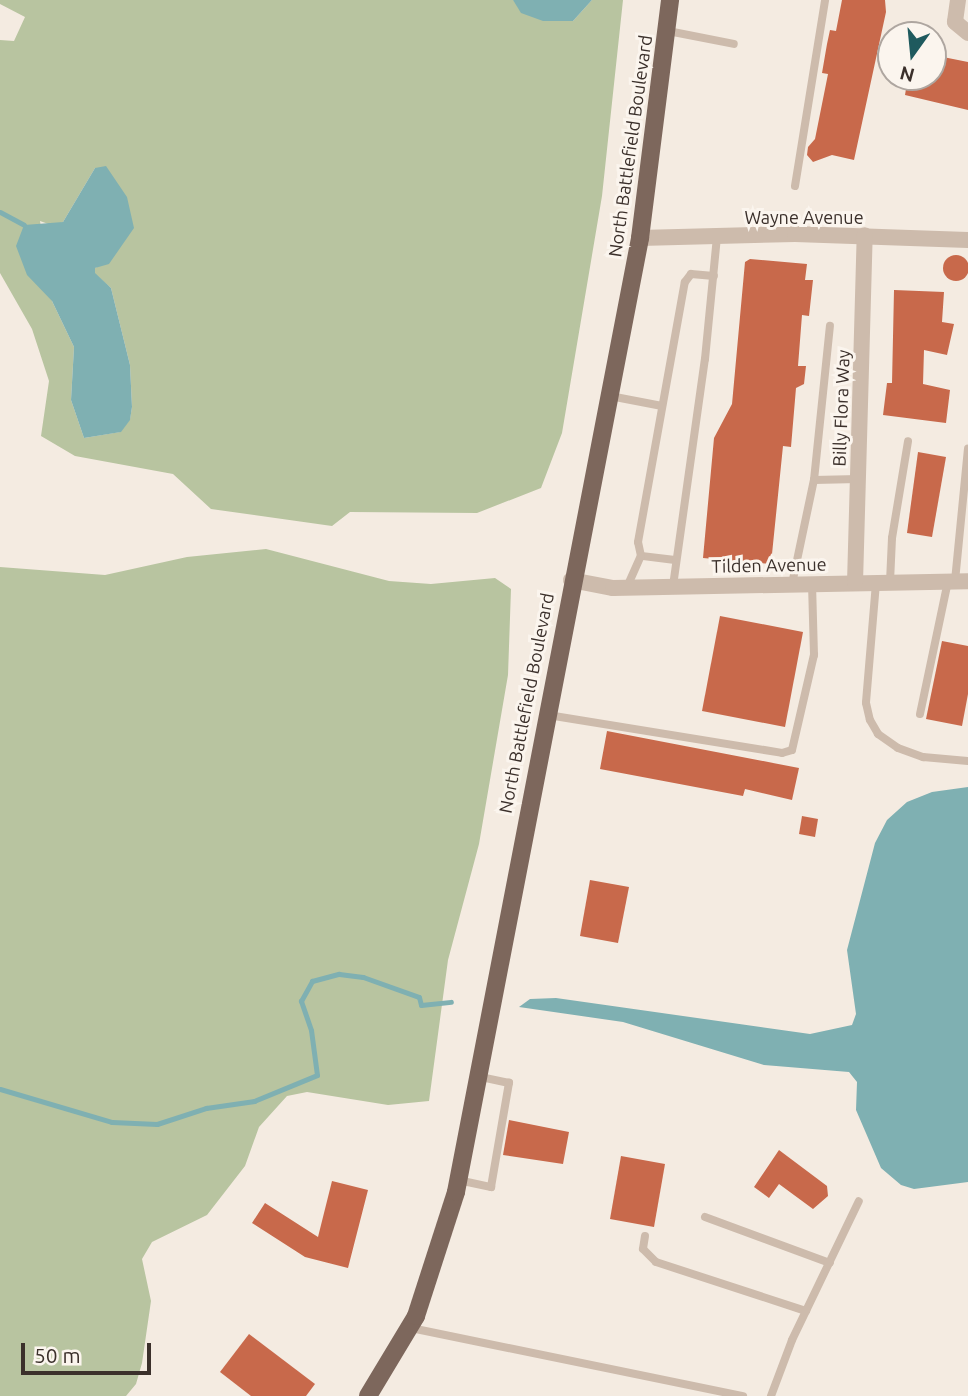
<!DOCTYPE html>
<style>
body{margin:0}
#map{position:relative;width:968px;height:1396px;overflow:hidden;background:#f4ebe1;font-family:Ubuntu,sans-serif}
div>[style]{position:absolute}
.green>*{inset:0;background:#b8c4a0}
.water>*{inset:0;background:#7fb0b2}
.stream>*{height:5px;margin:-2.5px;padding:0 2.5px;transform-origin:2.5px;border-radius:2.5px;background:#7fb0b2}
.building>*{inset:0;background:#c8694b}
.round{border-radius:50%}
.lane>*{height:8px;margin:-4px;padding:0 4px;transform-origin:4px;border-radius:4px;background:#cdbbac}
.street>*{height:16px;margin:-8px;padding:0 8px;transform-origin:8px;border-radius:8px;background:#cdbbac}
.primary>*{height:18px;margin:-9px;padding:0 9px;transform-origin:9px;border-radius:9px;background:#7d675c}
span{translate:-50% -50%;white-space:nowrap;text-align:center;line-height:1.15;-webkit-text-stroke:6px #fbf5ee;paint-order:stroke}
.street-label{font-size:18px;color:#3b302b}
.north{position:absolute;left:877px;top:21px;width:70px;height:70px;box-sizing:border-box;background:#fbf5ee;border:2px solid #aea6a0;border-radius:50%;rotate:195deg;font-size:19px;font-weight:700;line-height:28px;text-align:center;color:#3b302b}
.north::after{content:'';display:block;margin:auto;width:24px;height:32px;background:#1f5a5e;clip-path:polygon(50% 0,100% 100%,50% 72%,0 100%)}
.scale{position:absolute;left:21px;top:1343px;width:130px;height:32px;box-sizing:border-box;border:4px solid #3b302b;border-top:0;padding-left:9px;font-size:21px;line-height:24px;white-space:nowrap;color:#3b302b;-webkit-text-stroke:5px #fbf5ee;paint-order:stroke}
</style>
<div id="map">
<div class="green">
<i style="clip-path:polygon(evenodd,0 0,513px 0,573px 21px,592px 0,623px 0,602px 196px,562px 433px,541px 488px,477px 513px,350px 512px,332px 526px,211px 509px,173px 474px,75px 456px,41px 436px,49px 381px,32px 329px,0 273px,0 40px,14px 41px,25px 17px,0 4px,0 0,95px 168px,105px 263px,95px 268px,95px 274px,111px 288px,130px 365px,132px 407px,130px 419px,120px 432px,84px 438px,71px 400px,74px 347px,52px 301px,40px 221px,54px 226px,63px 222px,95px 168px)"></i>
<i style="clip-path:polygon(266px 549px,389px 581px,431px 584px,495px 578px,511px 589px,508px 675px,479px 844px,448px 960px,429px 1101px,388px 1105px,307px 1092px,287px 1096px,259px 1127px,245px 1166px,207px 1215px,152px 1242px,142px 1259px,151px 1301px,142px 1363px,136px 1384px,126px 1396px,0 1396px,0 567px,105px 575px,187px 557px)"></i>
</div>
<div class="water">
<i style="clip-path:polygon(513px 0,592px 0,573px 21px,543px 21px,521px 13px)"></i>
<i style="clip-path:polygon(106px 166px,127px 197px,134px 228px,109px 264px,95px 268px,95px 273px,111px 288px,130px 365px,132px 407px,130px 420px,121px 432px,84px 438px,71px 400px,74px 347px,52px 301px,27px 275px,16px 246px,24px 225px,63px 222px,95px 168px)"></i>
<i style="clip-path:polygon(968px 787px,968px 1182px,914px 1189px,901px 1185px,881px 1168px,856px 1110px,857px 1082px,849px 1072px,764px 1065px,623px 1022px,519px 1007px,530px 999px,556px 998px,810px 1034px,852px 1025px,856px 1014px,847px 950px,875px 843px,887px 820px,907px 802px,932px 792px)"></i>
</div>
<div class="stream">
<i style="left:0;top:212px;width:27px;rotate:28deg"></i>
<i style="left:0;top:1089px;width:117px;rotate:16.4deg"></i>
<i style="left:112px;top:1122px;width:45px;rotate:2.5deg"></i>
<i style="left:157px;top:1124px;width:52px;rotate:-18.1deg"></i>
<i style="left:206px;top:1108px;width:49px;rotate:-8.3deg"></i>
<i style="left:254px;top:1101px;width:68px;rotate:-22.4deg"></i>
<i style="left:317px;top:1075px;width:45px;rotate:-97.6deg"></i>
<i style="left:311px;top:1030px;width:31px;rotate:-109deg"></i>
<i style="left:301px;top:1001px;width:23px;rotate:-61deg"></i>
<i style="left:312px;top:981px;width:28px;rotate:-15deg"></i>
<i style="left:339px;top:974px;width:24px;rotate:7deg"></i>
<i style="left:363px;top:977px;width:59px;rotate:19.7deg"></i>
<i style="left:419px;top:997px;width:8px;rotate:76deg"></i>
<i style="left:421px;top:1005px;width:30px;rotate:-6deg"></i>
</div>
<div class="building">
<i style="clip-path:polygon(842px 0,885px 0,886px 12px,854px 160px,832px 155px,813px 162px,807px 155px,808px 147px,815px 139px,828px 74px,822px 73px,827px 44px,830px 30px,836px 31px)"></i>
<i style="clip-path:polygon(933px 55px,968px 62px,968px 110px,905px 95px,908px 77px,933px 77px)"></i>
<i class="round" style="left:943px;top:255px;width:26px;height:26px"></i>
<i style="clip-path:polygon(750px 259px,807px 264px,805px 280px,813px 280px,809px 316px,802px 315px,798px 366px,806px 366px,804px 384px,796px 388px,791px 447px,783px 446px,771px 564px,703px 558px,714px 438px,732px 404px,745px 262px)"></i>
<i style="clip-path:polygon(894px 290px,944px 292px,942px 322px,954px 324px,947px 355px,924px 350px,923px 384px,950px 390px,946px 423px,883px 415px,887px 383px,892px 383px)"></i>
<i style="clip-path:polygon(918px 452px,946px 457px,932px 537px,907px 533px)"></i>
<i style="clip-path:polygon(720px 616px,803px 632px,785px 727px,702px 711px)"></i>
<i style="clip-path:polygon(942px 641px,968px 646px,968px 694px,962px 726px,926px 719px)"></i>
<i style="clip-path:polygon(607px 731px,799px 768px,792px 800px,745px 789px,743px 796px,600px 769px)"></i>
<i style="clip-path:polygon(802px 816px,818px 819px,815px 837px,799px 834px)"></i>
<i style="clip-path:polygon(590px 880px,629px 887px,618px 943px,580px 936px)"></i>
<i style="clip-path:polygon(509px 1120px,569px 1132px,563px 1164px,503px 1155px)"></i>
<i style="clip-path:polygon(779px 1150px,827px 1186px,828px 1196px,813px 1209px,779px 1184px,769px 1198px,754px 1187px)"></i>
<i style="clip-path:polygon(621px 1156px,665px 1164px,654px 1227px,610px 1219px)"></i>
<i style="clip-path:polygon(332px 1181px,368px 1190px,348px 1268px,305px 1257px,252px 1223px,265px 1203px,318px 1237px)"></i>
<i style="clip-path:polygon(249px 1334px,315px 1384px,306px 1396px,251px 1396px,220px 1372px)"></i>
</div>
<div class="lane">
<i style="left:668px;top:31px;width:67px;rotate:11.1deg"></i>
<i style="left:795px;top:186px;width:188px;rotate:-80.8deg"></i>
<i style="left:610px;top:396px;width:53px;rotate:10.9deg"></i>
<i style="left:814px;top:480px;width:155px;rotate:-84.1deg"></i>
<i style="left:675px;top:560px;width:34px;rotate:-173deg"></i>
<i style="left:641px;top:556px;width:14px;rotate:-102deg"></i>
<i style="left:638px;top:542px;width:264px;rotate:-79.8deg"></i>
<i style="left:685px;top:282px;width:10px;rotate:-53deg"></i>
<i style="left:691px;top:274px;width:23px;rotate:5deg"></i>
<i style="left:955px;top:581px;width:133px;rotate:-84.4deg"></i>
<i style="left:890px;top:582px;width:44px;rotate:-87.4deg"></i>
<i style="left:892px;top:538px;width:98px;rotate:-80.6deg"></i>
<i style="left:876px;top:583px;width:120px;rotate:94.8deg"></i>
<i style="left:866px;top:703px;width:17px;rotate:77deg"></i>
<i style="left:870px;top:720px;width:16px;rotate:60deg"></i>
<i style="left:878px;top:734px;width:24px;rotate:35deg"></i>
<i style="left:898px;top:748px;width:27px;rotate:20deg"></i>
<i style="left:923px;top:757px;width:45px;rotate:5.1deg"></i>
<i style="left:792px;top:584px;width:106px;rotate:-78.1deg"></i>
<i style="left:814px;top:480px;width:44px;rotate:-1.3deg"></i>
<i style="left:673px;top:586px;width:229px;rotate:-82deg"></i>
<i style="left:705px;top:359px;width:123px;rotate:-84.4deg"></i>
<i style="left:627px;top:587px;width:34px;rotate:-66deg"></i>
<i style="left:920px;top:714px;width:136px;rotate:-78.1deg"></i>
<i style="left:548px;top:715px;width:237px;rotate:9.2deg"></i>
<i style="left:782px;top:753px;width:10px;rotate:-17deg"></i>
<i style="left:792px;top:750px;width:98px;rotate:-77deg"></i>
<i style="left:814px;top:655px;width:71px;rotate:-91.6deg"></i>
<i style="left:458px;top:1180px;width:34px;rotate:12deg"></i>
<i style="left:491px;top:1187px;width:106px;rotate:-80.2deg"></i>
<i style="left:509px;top:1083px;width:33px;rotate:-168deg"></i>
<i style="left:705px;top:1217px;width:133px;rotate:20.2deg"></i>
<i style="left:645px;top:1236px;width:13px;rotate:99deg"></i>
<i style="left:643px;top:1249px;width:18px;rotate:45deg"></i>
<i style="left:656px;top:1262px;width:158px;rotate:18.1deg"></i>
<i style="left:411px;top:1328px;width:339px;rotate:11.6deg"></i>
<i style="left:771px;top:1396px;width:60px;rotate:-69.4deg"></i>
<i style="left:792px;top:1340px;width:154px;rotate:-64.3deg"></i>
</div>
<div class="street">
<i style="left:958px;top:0;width:22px;rotate:98deg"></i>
<i style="left:955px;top:22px;width:17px;rotate:40deg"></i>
<i style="left:640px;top:238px;width:155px;rotate:-1.5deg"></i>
<i style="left:795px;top:234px;width:173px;rotate:2deg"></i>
<i style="left:571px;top:580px;width:43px;rotate:10.8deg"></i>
<i style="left:613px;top:588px;width:355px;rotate:-1.1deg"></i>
<i style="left:855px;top:583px;width:348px;rotate:-88.4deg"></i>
</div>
<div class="primary">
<i style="left:368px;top:1396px;width:93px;rotate:-59deg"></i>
<i style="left:416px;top:1316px;width:130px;rotate:-72.1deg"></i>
<i style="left:456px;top:1192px;width:972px;rotate:-79.08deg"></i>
<i style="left:640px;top:238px;width:240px;rotate:-82.8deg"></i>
</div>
<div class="street-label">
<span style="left:630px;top:146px;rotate:-82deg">North Battlefield Boulevard</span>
<span style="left:804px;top:217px">Wayne Avenue</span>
<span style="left:841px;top:408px;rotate:-88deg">Billy Flora Way</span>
<span style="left:769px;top:565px;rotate:-1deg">Tilden Avenue</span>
<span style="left:526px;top:703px;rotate:-79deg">North Battlefield Boulevard</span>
</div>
<div class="north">N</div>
<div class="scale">50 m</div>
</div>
